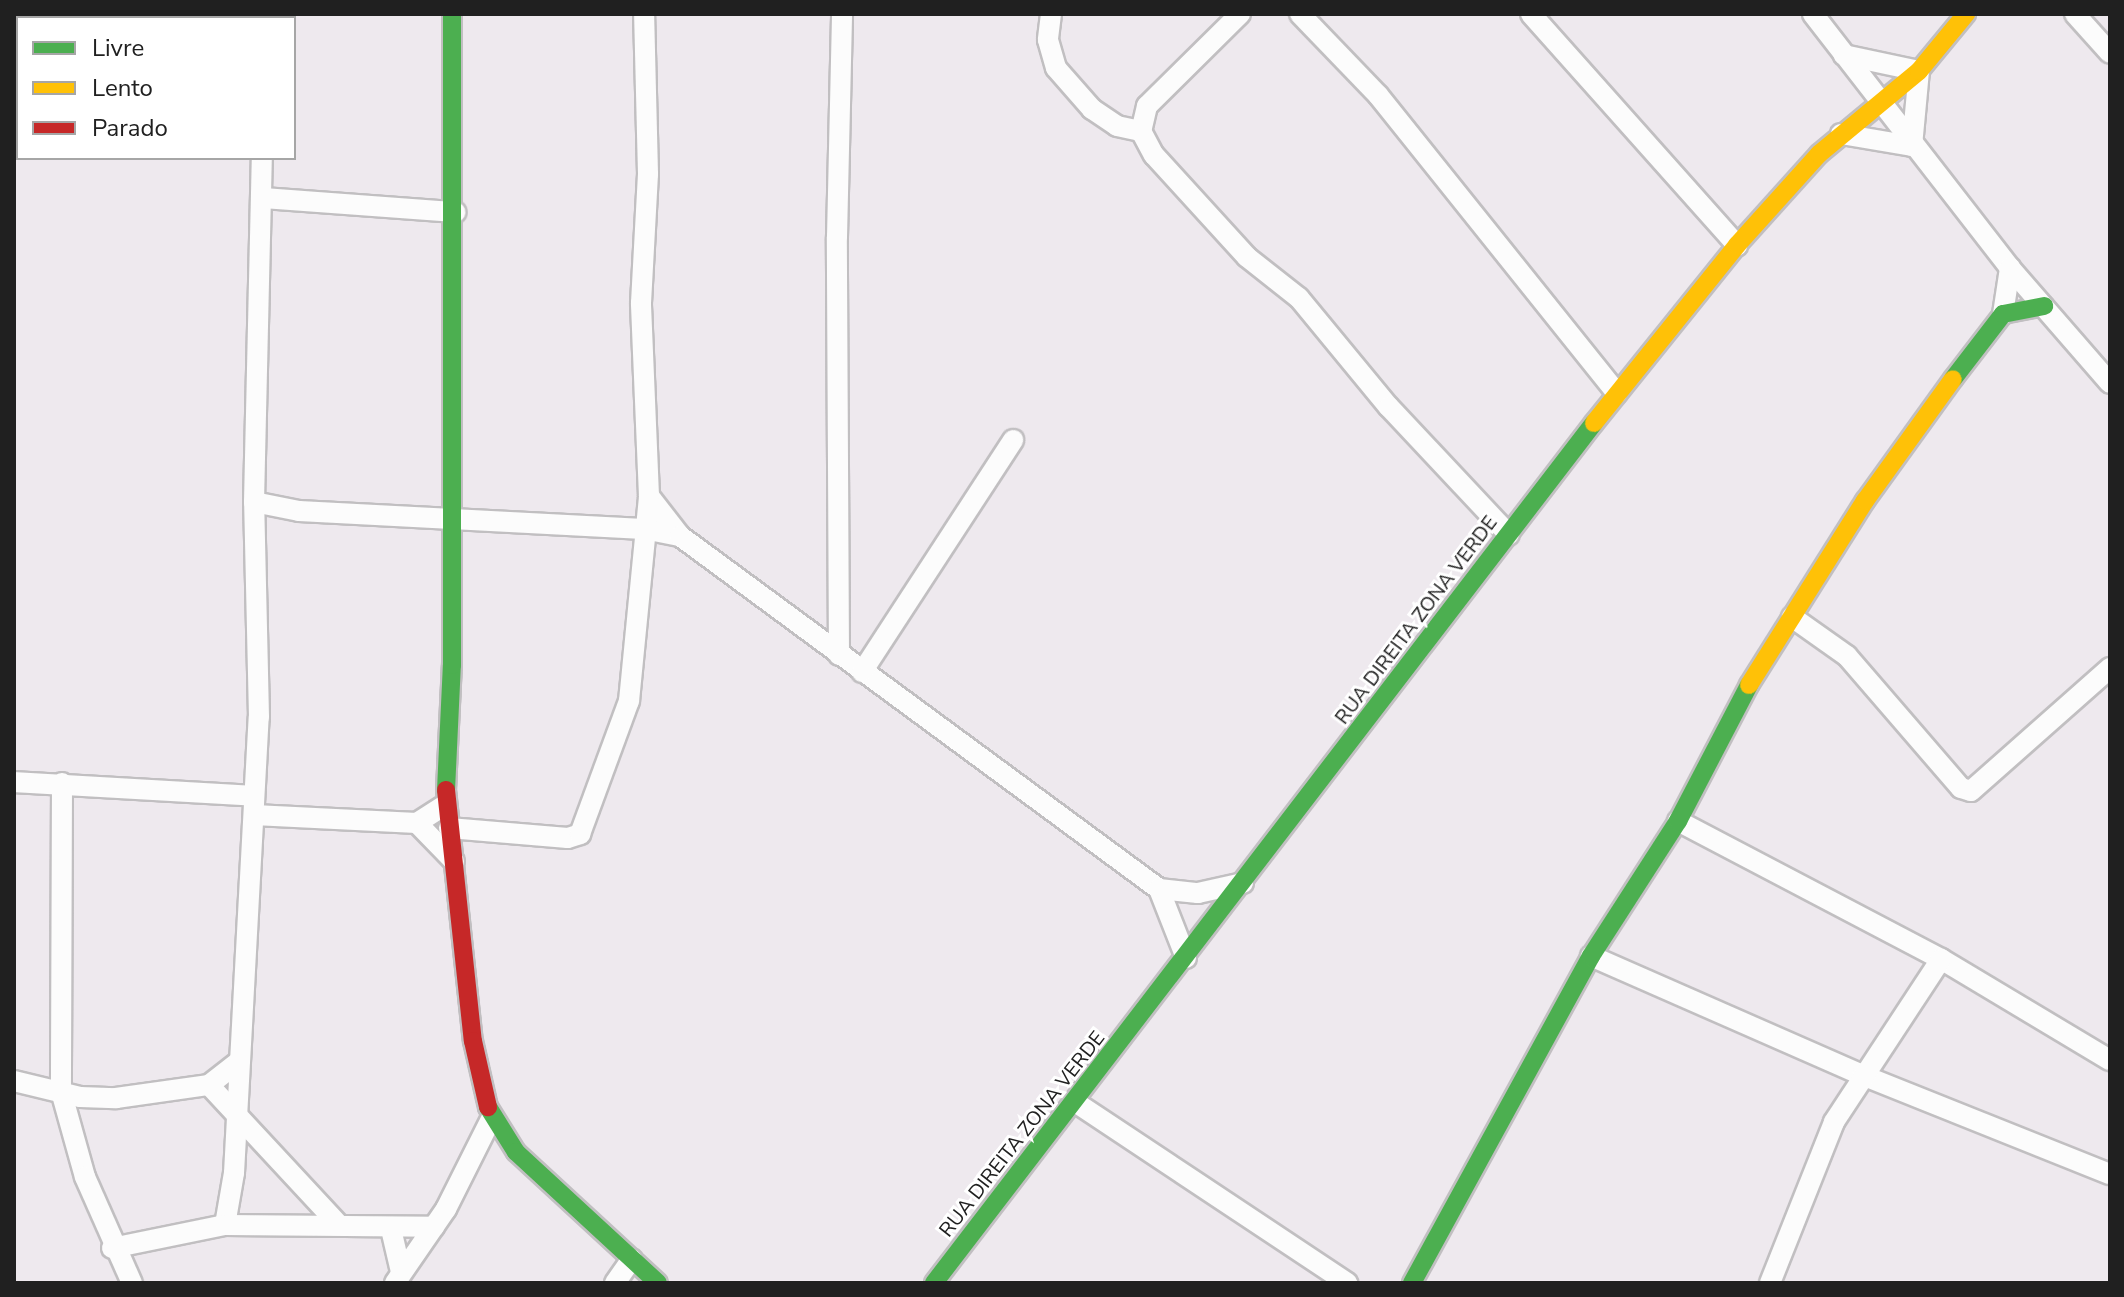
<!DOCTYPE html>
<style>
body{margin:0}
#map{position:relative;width:2124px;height:1297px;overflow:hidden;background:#eee9ee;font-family:"Nunito Sans",sans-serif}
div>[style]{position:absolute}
.roads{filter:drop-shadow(2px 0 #c1bfc1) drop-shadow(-2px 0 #c1bfc1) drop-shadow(0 2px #c1bfc1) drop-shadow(0 -2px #c1bfc1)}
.street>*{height:20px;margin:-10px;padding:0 10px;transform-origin:10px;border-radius:10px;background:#fcfcfc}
.fast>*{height:18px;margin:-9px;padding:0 9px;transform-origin:9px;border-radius:9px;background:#4caf50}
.slow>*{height:18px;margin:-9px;padding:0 9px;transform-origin:9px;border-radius:9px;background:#ffc107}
.jam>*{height:18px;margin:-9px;padding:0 9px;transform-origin:9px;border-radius:9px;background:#c62828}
span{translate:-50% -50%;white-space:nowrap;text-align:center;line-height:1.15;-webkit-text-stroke:6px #fff;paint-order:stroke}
.street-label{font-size:20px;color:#202020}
.frame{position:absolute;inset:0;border:16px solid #202020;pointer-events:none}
.legend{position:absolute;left:16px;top:16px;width:280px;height:144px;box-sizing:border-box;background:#fff;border:2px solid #a6a6a6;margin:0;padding:10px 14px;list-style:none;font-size:24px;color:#202020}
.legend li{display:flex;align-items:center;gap:16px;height:40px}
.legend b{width:40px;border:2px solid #a6a6a6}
</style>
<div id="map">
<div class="roads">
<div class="street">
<i style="left:260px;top:14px;width:4px;rotate:90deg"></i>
<i style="left:1051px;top:14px;width:26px;rotate:97deg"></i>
<i style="left:1048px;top:40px;width:29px;rotate:74deg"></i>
<i style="left:1056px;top:68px;width:55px;rotate:48.7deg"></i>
<i style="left:1092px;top:109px;width:30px;rotate:34deg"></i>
<i style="left:1117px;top:126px;width:25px;rotate:12deg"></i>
<i style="left:1240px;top:14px;width:131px;rotate:135.3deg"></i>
<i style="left:1147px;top:106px;width:26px;rotate:103deg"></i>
<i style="left:1141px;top:131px;width:27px;rotate:62deg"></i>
<i style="left:1154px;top:155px;width:138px;rotate:47.6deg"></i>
<i style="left:1247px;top:257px;width:66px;rotate:38.3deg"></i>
<i style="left:1299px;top:298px;width:141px;rotate:50.5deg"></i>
<i style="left:1389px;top:407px;width:175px;rotate:46.8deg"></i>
<i style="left:1300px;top:14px;width:112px;rotate:46.1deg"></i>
<i style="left:1378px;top:95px;width:382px;rotate:51.3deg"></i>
<i style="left:1531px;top:14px;width:310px;rotate:48.3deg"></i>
<i style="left:1813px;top:14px;width:321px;rotate:52.2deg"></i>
<i style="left:2010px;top:268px;width:152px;rotate:49deg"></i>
<i style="left:2075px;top:14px;width:52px;rotate:48.1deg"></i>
<i style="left:1841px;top:134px;width:72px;rotate:9.6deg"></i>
<i style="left:1912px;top:146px;width:75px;rotate:-84.7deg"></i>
<i style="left:1919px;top:71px;width:77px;rotate:-168deg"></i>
<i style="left:263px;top:198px;width:193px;rotate:4.2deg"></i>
<i style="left:2003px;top:314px;width:47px;rotate:-81.3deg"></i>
<i style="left:649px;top:496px;width:51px;rotate:52.2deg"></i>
<i style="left:254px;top:502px;width:46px;rotate:11.3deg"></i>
<i style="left:299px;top:511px;width:345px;rotate:3deg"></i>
<i style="left:644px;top:529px;width:37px;rotate:11deg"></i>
<i style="left:680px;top:536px;width:595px;rotate:36.39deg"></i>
<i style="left:1159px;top:889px;width:39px;rotate:6deg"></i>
<i style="left:1198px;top:893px;width:46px;rotate:-12.5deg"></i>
<i style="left:1792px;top:617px;width:67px;rotate:35.3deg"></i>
<i style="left:1847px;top:656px;width:174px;rotate:49.2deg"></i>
<i style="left:1961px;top:788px;width:10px;rotate:17deg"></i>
<i style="left:1971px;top:791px;width:186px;rotate:-41.5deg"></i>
<i style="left:839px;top:655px;width:418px;rotate:-90.3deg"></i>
<i style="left:837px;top:237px;width:223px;rotate:-88.7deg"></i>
<i style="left:862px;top:672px;width:277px;rotate:-56.9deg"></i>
<i style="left:14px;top:782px;width:240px;rotate:3.3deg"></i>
<i style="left:62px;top:783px;width:308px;rotate:90.2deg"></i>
<i style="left:61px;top:1091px;width:89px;rotate:74.4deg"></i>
<i style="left:85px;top:1177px;width:116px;rotate:66.1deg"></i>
<i style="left:254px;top:815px;width:163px;rotate:2.8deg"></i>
<i style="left:417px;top:823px;width:33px;rotate:-33deg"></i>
<i style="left:1678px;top:821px;width:297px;rotate:27.7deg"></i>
<i style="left:1941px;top:959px;width:197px;rotate:30.9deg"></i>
<i style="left:417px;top:823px;width:53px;rotate:45.8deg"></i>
<i style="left:449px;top:828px;width:119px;rotate:4.8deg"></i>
<i style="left:568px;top:838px;width:13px;rotate:-18deg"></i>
<i style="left:580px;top:834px;width:142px;rotate:-69.8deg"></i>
<i style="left:629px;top:701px;width:206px;rotate:-84.4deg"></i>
<i style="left:649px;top:496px;width:193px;rotate:-92.4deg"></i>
<i style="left:641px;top:303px;width:129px;rotate:-86.9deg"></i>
<i style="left:648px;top:174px;width:160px;rotate:-91.4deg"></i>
<i style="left:1159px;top:889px;width:74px;rotate:68.6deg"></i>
<i style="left:1591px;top:956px;width:296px;rotate:23.7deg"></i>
<i style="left:1862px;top:1075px;width:267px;rotate:21.8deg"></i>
<i style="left:14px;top:1081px;width:68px;rotate:13.6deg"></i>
<i style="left:80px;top:1097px;width:36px;rotate:2deg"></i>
<i style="left:116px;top:1098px;width:94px;rotate:-8deg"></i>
<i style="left:209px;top:1085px;width:39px;rotate:-38deg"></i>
<i style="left:209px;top:1085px;width:190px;rotate:47.1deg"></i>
<i style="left:1075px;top:1102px;width:327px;rotate:33.6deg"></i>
<i style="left:225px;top:1225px;width:53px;rotate:-80.2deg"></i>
<i style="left:234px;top:1173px;width:457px;rotate:-86.9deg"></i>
<i style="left:259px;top:717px;width:215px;rotate:-91.3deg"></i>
<i style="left:254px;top:502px;width:344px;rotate:-88.7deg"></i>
<i style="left:391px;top:1229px;width:44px;rotate:76.9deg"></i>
<i style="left:112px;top:1248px;width:115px;rotate:-11.5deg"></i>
<i style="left:225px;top:1225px;width:209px;rotate:0.5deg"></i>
<i style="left:395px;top:1283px;width:90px;rotate:-55.4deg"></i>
<i style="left:446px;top:1209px;width:101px;rotate:-63.4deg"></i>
<i style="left:615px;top:1283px;width:29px;rotate:-55deg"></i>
<i style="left:1770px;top:1283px;width:173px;rotate:-68.3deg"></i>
<i style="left:1834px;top:1122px;width:195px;rotate:-56.7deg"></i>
</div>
<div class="fast">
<i style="left:1953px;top:379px;width:82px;rotate:-52.4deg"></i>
<i style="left:2003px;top:314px;width:42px;rotate:-11deg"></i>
<i style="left:446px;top:790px;width:125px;rotate:-87.3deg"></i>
<i style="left:452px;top:665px;width:651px;rotate:-90deg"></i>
<i style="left:488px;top:1107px;width:53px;rotate:58.1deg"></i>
<i style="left:516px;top:1152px;width:193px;rotate:42.7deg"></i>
<i style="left:934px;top:1283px;width:1084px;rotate:-52.5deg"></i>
<i style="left:1412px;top:1283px;width:373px;rotate:-61.3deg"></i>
<i style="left:1591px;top:956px;width:161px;rotate:-57.2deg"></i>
<i style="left:1678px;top:821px;width:153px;rotate:-62.4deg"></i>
</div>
<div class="slow">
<i style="left:1594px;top:423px;width:228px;rotate:-51.2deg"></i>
<i style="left:1737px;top:245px;width:122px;rotate:-48deg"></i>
<i style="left:1819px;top:154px;width:130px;rotate:-39.7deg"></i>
<i style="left:1919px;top:71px;width:74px;rotate:-50.5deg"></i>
<i style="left:1749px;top:685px;width:218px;rotate:-57.8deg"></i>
<i style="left:1865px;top:501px;width:150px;rotate:-54.2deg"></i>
</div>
<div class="jam">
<i style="left:446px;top:790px;width:252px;rotate:83.9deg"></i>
<i style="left:473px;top:1041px;width:68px;rotate:77.2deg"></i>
</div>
</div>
<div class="street-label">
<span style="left:1416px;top:620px;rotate:-53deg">RUA DIREITA ZONA VERDE</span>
<span style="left:1022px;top:1134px;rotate:-52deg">RUA DIREITA ZONA VERDE</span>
</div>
<div class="frame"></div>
<ul class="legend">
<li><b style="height:10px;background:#4caf50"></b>Livre</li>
<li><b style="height:10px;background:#ffc107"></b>Lento</li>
<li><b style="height:10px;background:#c62828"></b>Parado</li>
</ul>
</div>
